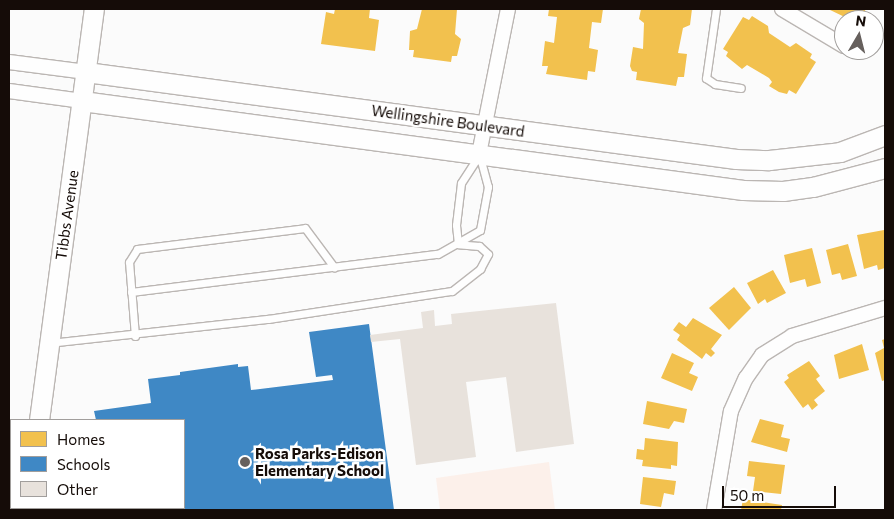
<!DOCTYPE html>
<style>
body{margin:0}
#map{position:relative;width:894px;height:519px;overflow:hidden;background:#fbfbfb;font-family:Commissioner,sans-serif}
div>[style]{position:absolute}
.green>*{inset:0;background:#fcf0ea}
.homes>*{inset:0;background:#f2c14e}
.schools>*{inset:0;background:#3f88c5}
.building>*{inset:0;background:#e8e2dc}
.roads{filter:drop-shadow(1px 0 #bbb6b3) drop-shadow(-1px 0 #bbb6b3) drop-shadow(0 1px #bbb6b3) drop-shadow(0 -1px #bbb6b3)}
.lane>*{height:7px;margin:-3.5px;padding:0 3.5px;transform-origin:3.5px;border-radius:3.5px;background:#fefefe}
.street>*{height:14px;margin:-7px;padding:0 7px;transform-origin:7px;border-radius:7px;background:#fefefe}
.secondary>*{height:19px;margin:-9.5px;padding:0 9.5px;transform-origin:9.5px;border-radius:9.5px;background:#fefefe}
.dots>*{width:14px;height:14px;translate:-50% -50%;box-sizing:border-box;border:2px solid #fff;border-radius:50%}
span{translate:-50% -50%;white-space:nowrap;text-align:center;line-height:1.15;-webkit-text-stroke:5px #fff;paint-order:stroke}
.street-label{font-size:15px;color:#150c08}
.poi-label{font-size:15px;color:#150c08;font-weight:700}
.left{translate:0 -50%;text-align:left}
.frame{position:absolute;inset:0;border:10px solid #150c08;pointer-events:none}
.legend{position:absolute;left:10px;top:419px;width:175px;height:90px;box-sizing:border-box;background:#fff;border:1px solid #a19e9c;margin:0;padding:6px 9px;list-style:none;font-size:15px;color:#150c08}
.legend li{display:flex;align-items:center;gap:10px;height:25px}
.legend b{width:25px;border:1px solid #a19e9c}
.north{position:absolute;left:834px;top:10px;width:50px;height:50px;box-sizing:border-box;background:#fff;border:1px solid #a19e9c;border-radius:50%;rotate:8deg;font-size:14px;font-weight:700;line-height:20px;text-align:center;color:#150c08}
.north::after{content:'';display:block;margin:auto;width:18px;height:22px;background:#66605d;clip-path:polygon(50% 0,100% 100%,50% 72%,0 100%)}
.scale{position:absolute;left:722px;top:486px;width:114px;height:22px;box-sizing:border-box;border:2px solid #150c08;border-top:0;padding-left:6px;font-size:15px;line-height:18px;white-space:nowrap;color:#150c08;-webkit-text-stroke:4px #fff;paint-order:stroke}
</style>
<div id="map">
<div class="green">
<i style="clip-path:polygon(549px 462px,555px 510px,440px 510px,436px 478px)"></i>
</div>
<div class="homes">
<i style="clip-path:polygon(335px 9px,370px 9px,369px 18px,379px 20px,375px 51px,321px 44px,326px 12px,334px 14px)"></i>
<i style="clip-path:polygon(422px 9px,457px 9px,455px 34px,461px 39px,457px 56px,452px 56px,451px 62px,413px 57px,414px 50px,409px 50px,410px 31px,417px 29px)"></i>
<i style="clip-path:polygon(549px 9px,603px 9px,601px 23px,592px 22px,589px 48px,598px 50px,595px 72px,588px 71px,587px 80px,546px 74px,548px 66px,542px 66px,545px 41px,554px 43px,557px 17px,548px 16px)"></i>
<i style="clip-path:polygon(641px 9px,692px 9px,690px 25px,683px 28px,678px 53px,687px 54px,684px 77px,678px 77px,676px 86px,636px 80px,637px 72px,632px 71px,630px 66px,633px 47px,643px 49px,644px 23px,639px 19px)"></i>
<i style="clip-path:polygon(828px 9px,866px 9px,861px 18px,854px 15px,851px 20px)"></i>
<i style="clip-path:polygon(752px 16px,768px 26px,769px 33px,790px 47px,796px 43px,812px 54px,810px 58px,816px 62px,796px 94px,789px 90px,787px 94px,779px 92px,769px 86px,772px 82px,769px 78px,747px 65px,742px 69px,726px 56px,728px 52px,723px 49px,743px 17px,749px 20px)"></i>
<i style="clip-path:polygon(884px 230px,885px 268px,878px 270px,877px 265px,864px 269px,857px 235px)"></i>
<i style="clip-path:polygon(848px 244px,857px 276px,842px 280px,840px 273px,832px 275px,826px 250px)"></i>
<i style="clip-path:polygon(812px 248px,821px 283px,807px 287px,805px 279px,790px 283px,784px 255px)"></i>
<i style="clip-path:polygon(773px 270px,786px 293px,767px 303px,765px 299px,758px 304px,747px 283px)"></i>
<i style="clip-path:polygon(734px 287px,751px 308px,729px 330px,709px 308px)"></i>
<i style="clip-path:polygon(693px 318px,722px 335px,711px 349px,715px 353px,711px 357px,706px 353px,702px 359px,677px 340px,680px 335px,673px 330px,679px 322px,686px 327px)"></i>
<i style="clip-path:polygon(885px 339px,885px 380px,882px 381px,875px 353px,884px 348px,882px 340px)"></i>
<i style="clip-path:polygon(862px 344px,869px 370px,839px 379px,834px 355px)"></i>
<i style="clip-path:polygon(672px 353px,694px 363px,689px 373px,698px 377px,692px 391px,661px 378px)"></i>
<i style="clip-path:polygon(809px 361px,820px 376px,816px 379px,825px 391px,814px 400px,818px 405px,812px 410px,808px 404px,803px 408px,784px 382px,789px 378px,787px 375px)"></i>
<i style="clip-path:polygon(647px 401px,687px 409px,684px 423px,674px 421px,669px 429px,643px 424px)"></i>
<i style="clip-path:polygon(760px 419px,784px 425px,781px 437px,790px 439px,787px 452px,751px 442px)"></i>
<i style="clip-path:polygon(645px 438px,678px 442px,677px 466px,671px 465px,671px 469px,642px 466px,643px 460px,636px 459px,637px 449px,644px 450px)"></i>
<i style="clip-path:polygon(749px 461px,785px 465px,781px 494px,753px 491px,755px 477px,747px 476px)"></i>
<i style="clip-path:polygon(643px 477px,676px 481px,674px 495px,664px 493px,661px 507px,640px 504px)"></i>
<i style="clip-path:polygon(743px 499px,782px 505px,781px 510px,741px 510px)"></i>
</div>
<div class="schools">
<i style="clip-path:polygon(369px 324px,394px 510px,107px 510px,107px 508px,184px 508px,184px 420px,96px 420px,94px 411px,151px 403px,148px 379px,180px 375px,180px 372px,238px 364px,238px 367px,248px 366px,251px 390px,333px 380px,332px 375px,316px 377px,309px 332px)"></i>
</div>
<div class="building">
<i style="clip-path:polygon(556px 303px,574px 444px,516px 452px,506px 377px,466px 382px,476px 457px,416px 465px,400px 339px,371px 342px,370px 335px,423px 328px,421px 312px,434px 310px,435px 326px,452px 324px,451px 314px)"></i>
</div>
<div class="roads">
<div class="lane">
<i style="left:716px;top:9px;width:70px;rotate:98.2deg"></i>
<i style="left:706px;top:78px;width:11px;rotate:34deg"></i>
<i style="left:715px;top:84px;width:26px;rotate:9deg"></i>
<i style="left:458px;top:244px;width:19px;rotate:-96deg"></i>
<i style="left:456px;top:225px;width:42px;rotate:-83.2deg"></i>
<i style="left:461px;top:183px;width:31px;rotate:-57deg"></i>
<i style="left:131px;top:292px;width:309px;rotate:-7.1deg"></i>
<i style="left:438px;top:254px;width:48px;rotate:-29.7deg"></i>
<i style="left:480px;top:230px;width:44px;rotate:-79.5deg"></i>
<i style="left:488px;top:187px;width:31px;rotate:-105deg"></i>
<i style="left:135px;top:336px;width:74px;rotate:-94.6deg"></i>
<i style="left:129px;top:262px;width:15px;rotate:-58deg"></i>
<i style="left:137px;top:249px;width:169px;rotate:-7.1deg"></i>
<i style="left:305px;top:228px;width:49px;rotate:53.4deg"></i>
<i style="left:49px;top:343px;width:220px;rotate:-6.3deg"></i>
<i style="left:268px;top:319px;width:186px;rotate:-8.7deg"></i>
<i style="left:452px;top:291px;width:36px;rotate:-38deg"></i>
<i style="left:480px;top:269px;width:17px;rotate:-62deg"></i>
<i style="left:488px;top:254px;width:12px;rotate:-138deg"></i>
<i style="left:479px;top:246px;width:21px;rotate:-175deg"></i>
</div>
<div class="street">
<i style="left:782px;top:9px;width:72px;rotate:30.8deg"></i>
<i style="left:9px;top:62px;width:78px;rotate:7.4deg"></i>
<i style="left:9px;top:91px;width:74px;rotate:7.8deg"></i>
<i style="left:479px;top:154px;width:148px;rotate:-78.7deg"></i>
<i style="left:714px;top:510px;width:100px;rotate:-80.3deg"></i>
<i style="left:731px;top:411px;width:36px;rotate:-66deg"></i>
<i style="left:746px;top:378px;width:28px;rotate:-55deg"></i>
<i style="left:762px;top:355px;width:36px;rotate:-32deg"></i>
<i style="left:792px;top:336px;width:97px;rotate:-16.8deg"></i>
</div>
<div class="secondary">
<i style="left:86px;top:72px;width:656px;rotate:7.62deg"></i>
<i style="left:736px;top:159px;width:33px;rotate:2deg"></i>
<i style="left:769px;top:160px;width:71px;rotate:-6.4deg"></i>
<i style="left:840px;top:152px;width:48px;rotate:-20.7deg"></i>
<i style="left:82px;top:101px;width:667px;rotate:7.67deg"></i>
<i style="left:743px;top:190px;width:40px;rotate:1.4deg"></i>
<i style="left:783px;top:191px;width:30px;rotate:-8deg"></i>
<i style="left:813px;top:187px;width:74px;rotate:-14.8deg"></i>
<i style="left:39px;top:420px;width:415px;rotate:-82.4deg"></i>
<i style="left:27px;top:510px;width:2px;rotate:-90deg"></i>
</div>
</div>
<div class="dots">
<i style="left:245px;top:462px;background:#66605d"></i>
</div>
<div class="street-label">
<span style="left:448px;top:121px;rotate:8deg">Wellingshire Boulevard</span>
<span style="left:67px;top:215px;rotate:-82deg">Tibbs Avenue</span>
</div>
<div class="poi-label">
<span class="left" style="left:255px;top:462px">Rosa Parks-Edison<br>Elementary School</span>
</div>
<div class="frame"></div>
<ul class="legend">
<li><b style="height:14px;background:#f2c14e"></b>Homes</li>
<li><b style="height:14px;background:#3f88c5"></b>Schools</li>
<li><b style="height:14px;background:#e8e2dc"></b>Other</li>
</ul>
<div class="north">N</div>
<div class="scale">50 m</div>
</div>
